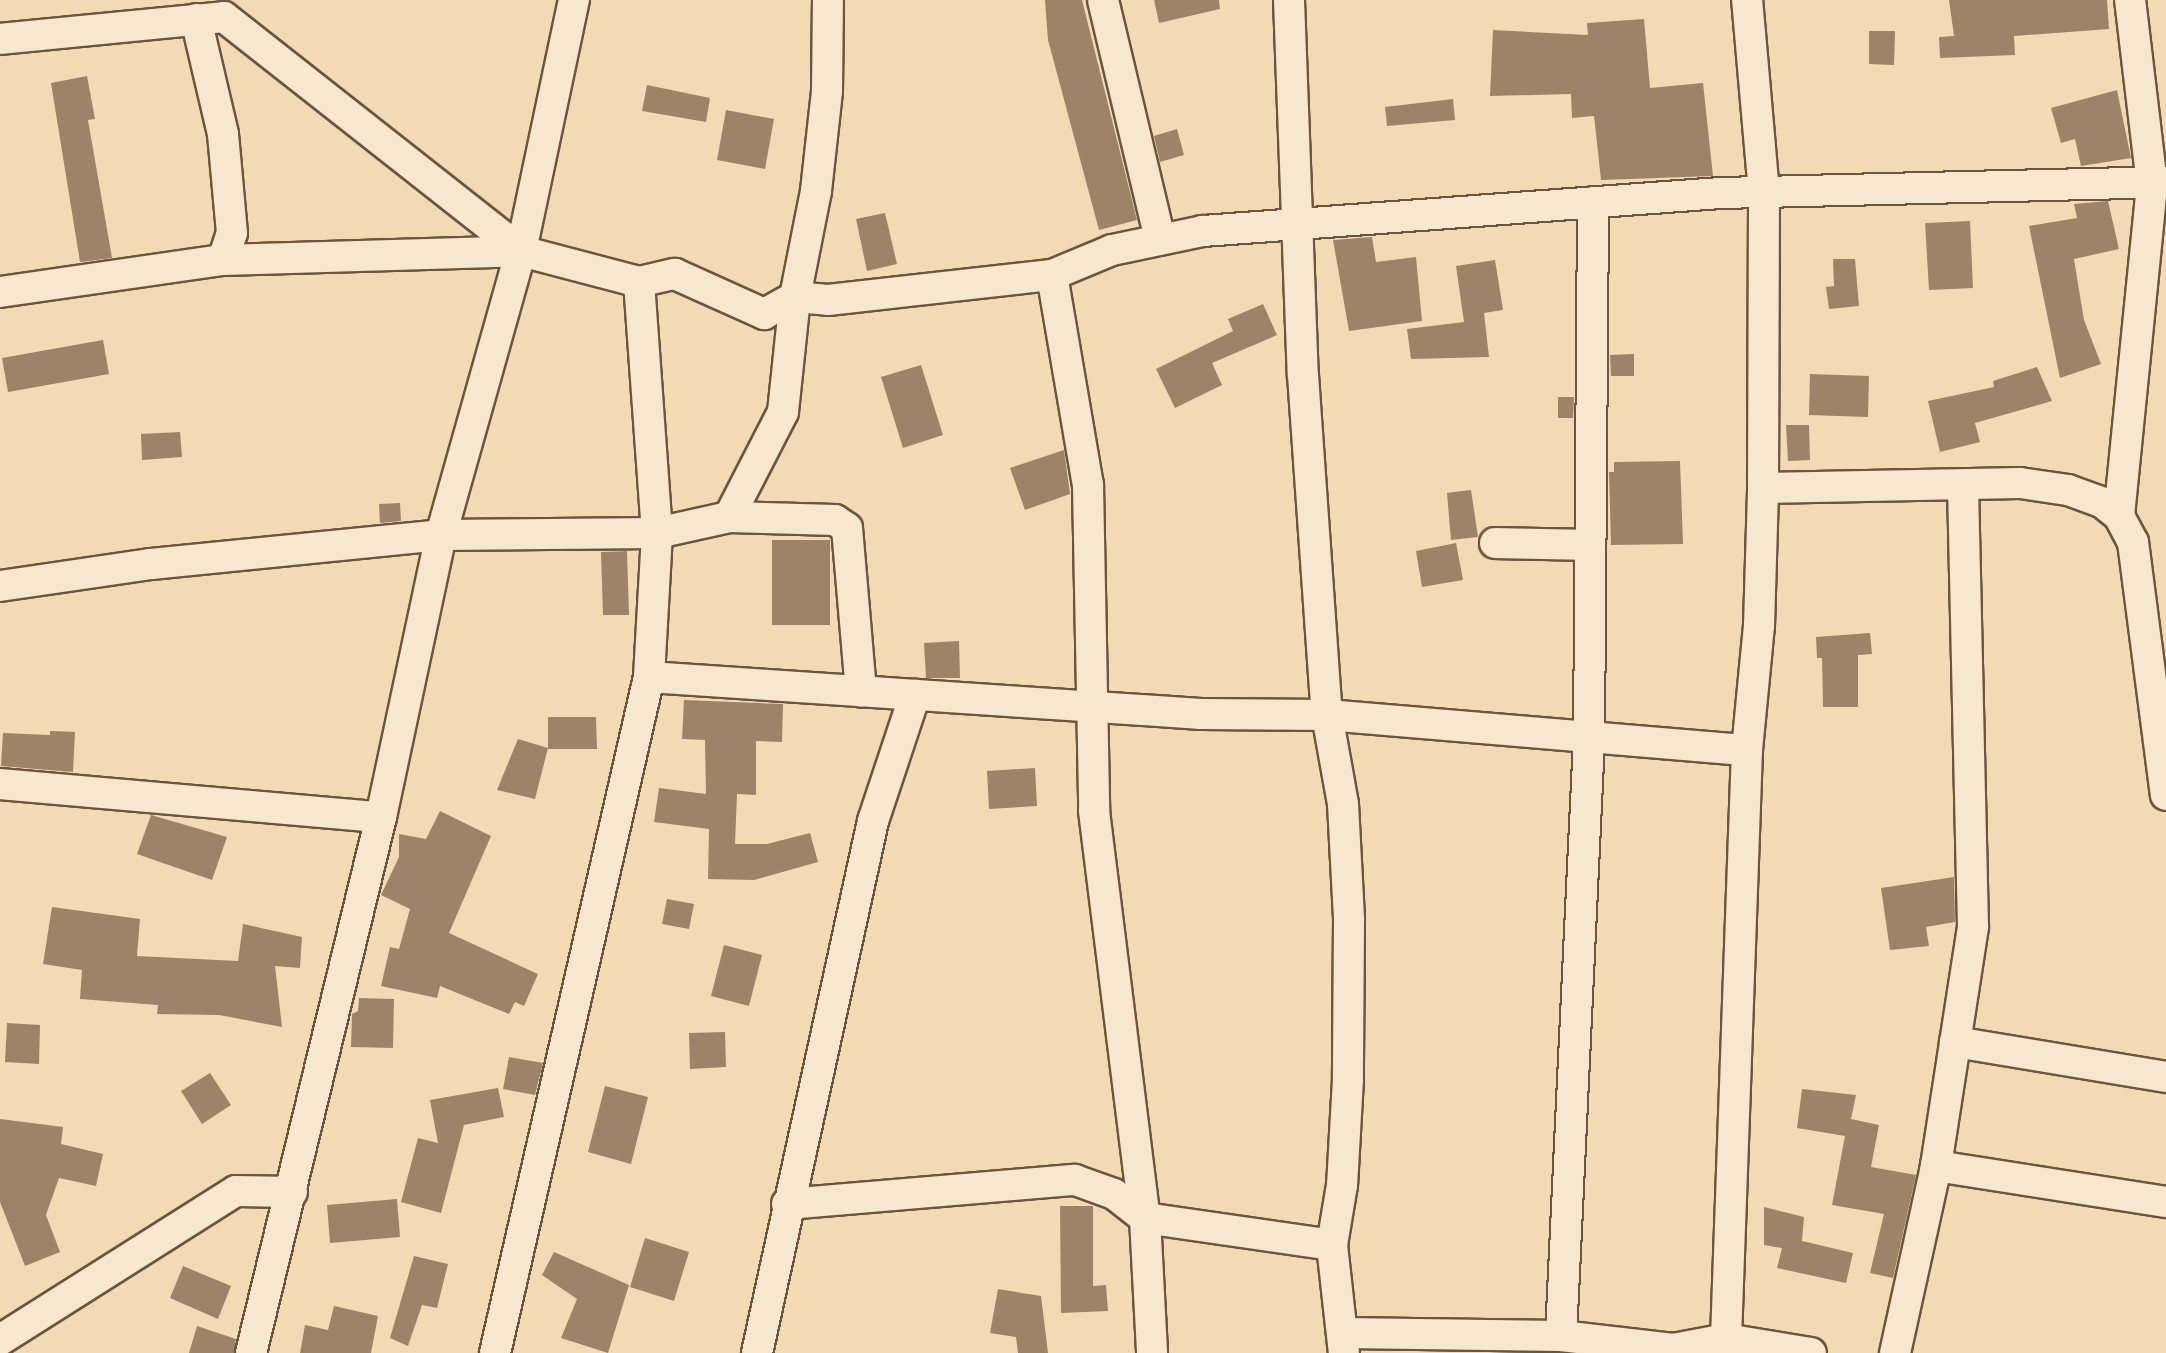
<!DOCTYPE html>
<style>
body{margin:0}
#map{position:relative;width:2166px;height:1353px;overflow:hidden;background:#f2dab5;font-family:Cardo,serif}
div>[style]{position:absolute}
.building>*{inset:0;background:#9d8469}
.roads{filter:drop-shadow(2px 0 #6c543e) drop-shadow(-2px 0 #6c543e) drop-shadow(0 2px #6c543e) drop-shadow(0 -2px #6c543e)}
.street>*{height:30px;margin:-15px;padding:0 15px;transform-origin:15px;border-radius:15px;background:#f7e7cf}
span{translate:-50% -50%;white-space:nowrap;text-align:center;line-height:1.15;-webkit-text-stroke:8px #f7e7cf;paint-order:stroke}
</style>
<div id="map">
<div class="building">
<i style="clip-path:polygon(1045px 0,1082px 0,1137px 220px,1099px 230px,1048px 40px)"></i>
<i style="clip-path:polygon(1154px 0,1219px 0,1220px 9px,1159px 23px)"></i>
<i style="clip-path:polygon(1949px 0,2107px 0,2109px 29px,2014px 36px,2015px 55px,1940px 58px,1939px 37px,1954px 36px)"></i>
<i style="clip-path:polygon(1644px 19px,1650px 88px,1703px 83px,1713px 176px,1601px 180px,1594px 116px,1572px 118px,1571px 94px,1490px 96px,1493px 30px,1588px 35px,1587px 23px)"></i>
<i style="clip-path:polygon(1869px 31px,1895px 31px,1894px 65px,1869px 64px)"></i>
<i style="clip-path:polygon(87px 76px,95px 119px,88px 120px,112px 258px,80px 262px,51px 83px)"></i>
<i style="clip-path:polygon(647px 85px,710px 98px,706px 122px,642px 111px)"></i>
<i style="clip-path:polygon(2117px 90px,2131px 158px,2081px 166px,2075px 139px,2061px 143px,2051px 108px)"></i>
<i style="clip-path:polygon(1453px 99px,1455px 120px,1387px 126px,1385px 107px)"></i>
<i style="clip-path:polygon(726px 110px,774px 119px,765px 169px,717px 160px)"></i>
<i style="clip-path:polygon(1177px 129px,1184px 155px,1160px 162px,1154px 136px)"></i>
<i style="clip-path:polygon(2108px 201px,2119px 249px,2074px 259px,2084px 320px,2101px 364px,2060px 378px,2029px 226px,2077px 218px,2074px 204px)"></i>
<i style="clip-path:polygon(885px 213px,897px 264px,867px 271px,856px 219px)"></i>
<i style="clip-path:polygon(1970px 221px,1973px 288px,1929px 290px,1925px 223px)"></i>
<i style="clip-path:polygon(1372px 237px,1376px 262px,1416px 257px,1422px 321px,1349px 331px,1333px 240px)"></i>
<i style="clip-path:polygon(1833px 259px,1855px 259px,1859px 306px,1829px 309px,1826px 287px,1834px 286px)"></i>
<i style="clip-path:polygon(1495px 260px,1503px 310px,1484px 313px,1489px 357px,1411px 359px,1407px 329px,1464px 322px,1456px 266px)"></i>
<i style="clip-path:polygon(1263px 304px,1277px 335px,1212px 363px,1222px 385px,1175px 408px,1156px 369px,1233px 331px,1228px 319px)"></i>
<i style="clip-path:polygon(103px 340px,109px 374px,8px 392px,2px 358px)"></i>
<i style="clip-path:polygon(1634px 354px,1634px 376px,1611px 376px,1610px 355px)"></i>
<i style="clip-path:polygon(921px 365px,943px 435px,903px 448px,881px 377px)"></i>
<i style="clip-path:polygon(2037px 367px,2052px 401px,1975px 423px,1980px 442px,1940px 452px,1928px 401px,1994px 387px,1993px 381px)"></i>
<i style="clip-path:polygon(1810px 374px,1869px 376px,1868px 417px,1809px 415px)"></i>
<i style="clip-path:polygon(1558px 397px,1574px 397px,1573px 418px,1558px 418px)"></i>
<i style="clip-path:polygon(1786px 425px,1809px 425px,1810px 460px,1788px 461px)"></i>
<i style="clip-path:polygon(180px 432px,182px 457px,142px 460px,141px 434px)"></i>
<i style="clip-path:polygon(1064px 450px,1070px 494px,1025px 510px,1010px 468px)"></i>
<i style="clip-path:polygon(1680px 461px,1683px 544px,1611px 545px,1609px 472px,1614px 472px,1614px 462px)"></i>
<i style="clip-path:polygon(1471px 490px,1478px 537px,1451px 540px,1447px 493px)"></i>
<i style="clip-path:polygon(400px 503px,401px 521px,380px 523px,379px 504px)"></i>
<i style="clip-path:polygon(772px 540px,830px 540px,830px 625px,772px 625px)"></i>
<i style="clip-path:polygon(1456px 543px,1463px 580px,1422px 587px,1416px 551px)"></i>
<i style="clip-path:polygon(627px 551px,629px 615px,603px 615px,601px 552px)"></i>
<i style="clip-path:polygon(1870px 633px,1872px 654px,1858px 655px,1858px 707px,1823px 707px,1822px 658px,1817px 658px,1816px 637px)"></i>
<i style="clip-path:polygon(959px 641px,960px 678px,926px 678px,924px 643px)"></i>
<i style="clip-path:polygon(684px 700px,783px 704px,782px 742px,756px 741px,756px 795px,737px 794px,735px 844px,767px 844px,810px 833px,818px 862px,754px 880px,708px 879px,709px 829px,654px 822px,659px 788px,706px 794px,705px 740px,682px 739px)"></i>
<i style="clip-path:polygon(548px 717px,596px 717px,597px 749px,548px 749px)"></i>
<i style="clip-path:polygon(50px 731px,75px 732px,73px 772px,1px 766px,3px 733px,50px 735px)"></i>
<i style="clip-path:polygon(518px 739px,548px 748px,535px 799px,497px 790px)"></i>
<i style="clip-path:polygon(1035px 768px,1037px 806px,989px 809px,987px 771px)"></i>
<i style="clip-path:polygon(440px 811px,491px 836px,449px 933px,538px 974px,524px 1006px,515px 1002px,509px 1014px,440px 986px,437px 998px,381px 986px,390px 947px,399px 949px,410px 909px,381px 895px,399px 857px,399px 834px,426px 839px)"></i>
<i style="clip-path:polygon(151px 815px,227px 837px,212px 880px,137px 854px)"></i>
<i style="clip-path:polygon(1954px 877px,1955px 922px,1926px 927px,1929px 946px,1890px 950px,1881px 888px)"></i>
<i style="clip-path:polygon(667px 899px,694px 904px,689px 929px,662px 924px)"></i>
<i style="clip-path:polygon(52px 907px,140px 919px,137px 956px,238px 961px,243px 924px,302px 937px,300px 968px,275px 966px,282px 1027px,219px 1015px,157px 1014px,158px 1005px,80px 999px,82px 970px,43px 964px)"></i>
<i style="clip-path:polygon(724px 945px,762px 955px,749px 1006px,711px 996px)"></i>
<i style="clip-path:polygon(359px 998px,394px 999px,393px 1048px,351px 1047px,352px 1014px,358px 1011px)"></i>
<i style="clip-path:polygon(7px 1023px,40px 1025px,39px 1064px,5px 1062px)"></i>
<i style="clip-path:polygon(725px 1032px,726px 1067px,690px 1069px,689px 1033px)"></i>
<i style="clip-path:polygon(509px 1057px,543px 1063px,535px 1095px,503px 1089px)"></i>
<i style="clip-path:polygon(210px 1073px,231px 1105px,202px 1124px,181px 1091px)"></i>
<i style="clip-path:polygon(605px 1086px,648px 1097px,631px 1164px,588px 1152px)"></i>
<i style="clip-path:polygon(498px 1088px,504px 1117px,464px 1125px,441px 1213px,401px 1202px,418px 1138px,438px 1143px,430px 1100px)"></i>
<i style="clip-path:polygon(1802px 1089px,1856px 1095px,1851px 1119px,1879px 1125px,1871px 1167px,1916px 1175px,1893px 1278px,1870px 1273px,1884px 1214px,1832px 1205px,1845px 1136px,1797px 1128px)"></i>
<i style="clip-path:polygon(0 1119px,63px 1127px,61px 1144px,103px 1154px,96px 1186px,59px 1178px,46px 1215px,60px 1252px,25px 1266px,0 1202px)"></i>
<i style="clip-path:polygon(397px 1199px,400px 1237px,330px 1243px,327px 1205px)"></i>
<i style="clip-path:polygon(1060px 1206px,1093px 1206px,1093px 1286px,1106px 1285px,1108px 1311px,1061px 1313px)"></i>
<i style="clip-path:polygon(1764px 1207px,1804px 1217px,1802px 1241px,1853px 1253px,1846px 1283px,1777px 1268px,1782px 1248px,1764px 1245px)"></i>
<i style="clip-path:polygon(645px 1238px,689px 1252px,674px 1301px,630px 1287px)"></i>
<i style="clip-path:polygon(554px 1252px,629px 1285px,608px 1353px,561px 1338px,577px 1299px,542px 1275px)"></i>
<i style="clip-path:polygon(414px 1256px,448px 1264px,437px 1308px,422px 1305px,408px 1346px,390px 1338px)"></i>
<i style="clip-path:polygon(183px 1266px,231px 1286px,218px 1319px,170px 1298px)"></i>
<i style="clip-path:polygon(998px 1289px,1041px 1296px,1048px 1353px,1018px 1353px,1016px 1337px,990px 1333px)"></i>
<i style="clip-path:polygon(334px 1306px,378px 1316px,371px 1353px,300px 1353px,305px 1325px,328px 1330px)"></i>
<i style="clip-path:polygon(197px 1326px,236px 1339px,234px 1353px,189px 1353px)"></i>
</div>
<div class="roads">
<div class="street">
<i style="left:1103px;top:0;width:246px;rotate:76.6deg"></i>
<i style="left:1289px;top:0;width:375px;rotate:87.9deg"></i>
<i style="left:1303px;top:375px;width:341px;rotate:86deg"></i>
<i style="left:1327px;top:715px;width:90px;rotate:79.8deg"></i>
<i style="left:1343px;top:804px;width:116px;rotate:87deg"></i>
<i style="left:1349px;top:920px;width:159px;rotate:90.4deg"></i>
<i style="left:1348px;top:1079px;width:106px;rotate:93.2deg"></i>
<i style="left:1342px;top:1185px;width:61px;rotate:99.5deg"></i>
<i style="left:1332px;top:1245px;width:109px;rotate:83.7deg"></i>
<i style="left:0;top:39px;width:225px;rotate:-5.6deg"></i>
<i style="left:224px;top:17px;width:378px;rotate:38.2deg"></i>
<i style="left:521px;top:251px;width:257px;rotate:-78.1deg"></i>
<i style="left:223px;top:260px;width:298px;rotate:-1.7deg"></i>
<i style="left:1052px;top:275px;width:213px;rotate:80.3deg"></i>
<i style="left:1088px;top:485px;width:326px;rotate:88.9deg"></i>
<i style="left:1094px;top:811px;width:410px;rotate:82.9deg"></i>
<i style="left:1145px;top:1218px;width:135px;rotate:87deg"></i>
<i style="left:0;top:292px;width:225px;rotate:-8.2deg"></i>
<i style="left:223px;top:260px;width:28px;rotate:-72deg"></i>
<i style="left:232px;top:233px;width:99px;rotate:-95.2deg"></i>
<i style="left:223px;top:134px;width:118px;rotate:-103.2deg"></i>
<i style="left:1763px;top:488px;width:257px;rotate:-1.1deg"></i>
<i style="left:2020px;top:483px;width:49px;rotate:8.3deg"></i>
<i style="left:2068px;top:490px;width:37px;rotate:20deg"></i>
<i style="left:2103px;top:503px;width:21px;rotate:39deg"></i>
<i style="left:2119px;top:516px;width:30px;rotate:62deg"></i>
<i style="left:2133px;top:542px;width:255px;rotate:82.6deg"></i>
<i style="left:2119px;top:516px;width:334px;rotate:-84.3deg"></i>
<i style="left:2152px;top:184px;width:185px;rotate:-96.8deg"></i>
<i style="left:729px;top:517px;width:118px;rotate:-62.8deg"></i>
<i style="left:783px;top:412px;width:116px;rotate:-84deg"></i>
<i style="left:795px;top:297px;width:108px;rotate:-78.8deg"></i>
<i style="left:816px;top:191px;width:101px;rotate:-83.7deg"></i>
<i style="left:827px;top:91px;width:91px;rotate:-89.4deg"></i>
<i style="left:1495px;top:543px;width:95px;rotate:1.2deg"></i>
<i style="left:0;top:586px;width:153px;rotate:-8.3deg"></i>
<i style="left:151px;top:564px;width:291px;rotate:-5.7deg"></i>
<i style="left:441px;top:535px;width:216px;rotate:-0.5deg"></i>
<i style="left:657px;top:533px;width:74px;rotate:-12.5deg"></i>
<i style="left:729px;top:517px;width:106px;rotate:1.6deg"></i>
<i style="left:835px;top:520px;width:14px;rotate:34deg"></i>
<i style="left:847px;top:528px;width:164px;rotate:85.1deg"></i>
<i style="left:649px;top:677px;width:553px;rotate:3.83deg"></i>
<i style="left:1201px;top:714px;width:126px;rotate:0.5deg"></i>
<i style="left:1327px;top:715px;width:421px;rotate:4.8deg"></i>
<i style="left:0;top:784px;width:382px;rotate:5deg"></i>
<i style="left:1955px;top:1042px;width:214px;rotate:9.4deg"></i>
<i style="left:1936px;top:1166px;width:233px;rotate:8.9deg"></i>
<i style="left:787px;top:1204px;width:289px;rotate:-4.8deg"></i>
<i style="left:1075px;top:1180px;width:41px;rotate:19.7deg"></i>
<i style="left:1114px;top:1194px;width:39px;rotate:38deg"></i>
<i style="left:1145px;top:1218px;width:189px;rotate:8.2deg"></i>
<i style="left:1345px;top:1333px;width:216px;rotate:0.8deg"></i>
<i style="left:1561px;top:1336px;width:113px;rotate:6.6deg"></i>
<i style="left:1673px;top:1349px;width:54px;rotate:-10.7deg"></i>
<i style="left:1726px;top:1339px;width:86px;rotate:9.4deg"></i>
<i style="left:1561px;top:1336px;width:597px;rotate:-87.31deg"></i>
<i style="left:1589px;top:740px;width:538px;rotate:-89.57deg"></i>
<i style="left:1726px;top:1339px;width:589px;rotate:-87.96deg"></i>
<i style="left:1747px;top:750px;width:125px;rotate:-84.5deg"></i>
<i style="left:1759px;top:626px;width:138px;rotate:-88.3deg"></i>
<i style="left:1763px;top:488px;width:295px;rotate:-89.8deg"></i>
<i style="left:1764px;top:193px;width:194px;rotate:-95deg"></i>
<i style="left:0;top:1340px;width:279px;rotate:-32.3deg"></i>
<i style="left:236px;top:1191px;width:56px;rotate:1deg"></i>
<i style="left:251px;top:1353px;width:552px;rotate:-76.37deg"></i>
<i style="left:381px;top:817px;width:288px;rotate:-78deg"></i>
<i style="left:441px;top:535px;width:295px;rotate:-74.3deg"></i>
<i style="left:521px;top:251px;width:122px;rotate:14.7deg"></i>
<i style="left:639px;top:282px;width:37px;rotate:-13deg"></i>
<i style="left:675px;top:274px;width:98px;rotate:24.2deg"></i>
<i style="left:764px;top:314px;width:35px;rotate:-29deg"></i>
<i style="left:795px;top:297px;width:33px;rotate:5deg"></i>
<i style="left:828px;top:300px;width:225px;rotate:-6.4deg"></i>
<i style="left:1052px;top:275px;width:65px;rotate:-22.6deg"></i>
<i style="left:1112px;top:250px;width:93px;rotate:-11.8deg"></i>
<i style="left:1203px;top:231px;width:519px;rotate:-4.2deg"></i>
<i style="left:1721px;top:193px;width:445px;rotate:-1.4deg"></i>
<i style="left:495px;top:1353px;width:693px;rotate:-77.17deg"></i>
<i style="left:649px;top:677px;width:144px;rotate:-86.8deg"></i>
<i style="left:657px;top:533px;width:252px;rotate:-94.1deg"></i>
<i style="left:757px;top:1353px;width:544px;rotate:-77.7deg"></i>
<i style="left:873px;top:821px;width:133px;rotate:-71.6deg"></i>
<i style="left:1895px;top:1353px;width:191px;rotate:-77.6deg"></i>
<i style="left:1936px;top:1166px;width:242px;rotate:-81.2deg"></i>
<i style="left:1973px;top:927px;width:442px;rotate:-91.3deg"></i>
</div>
</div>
</div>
